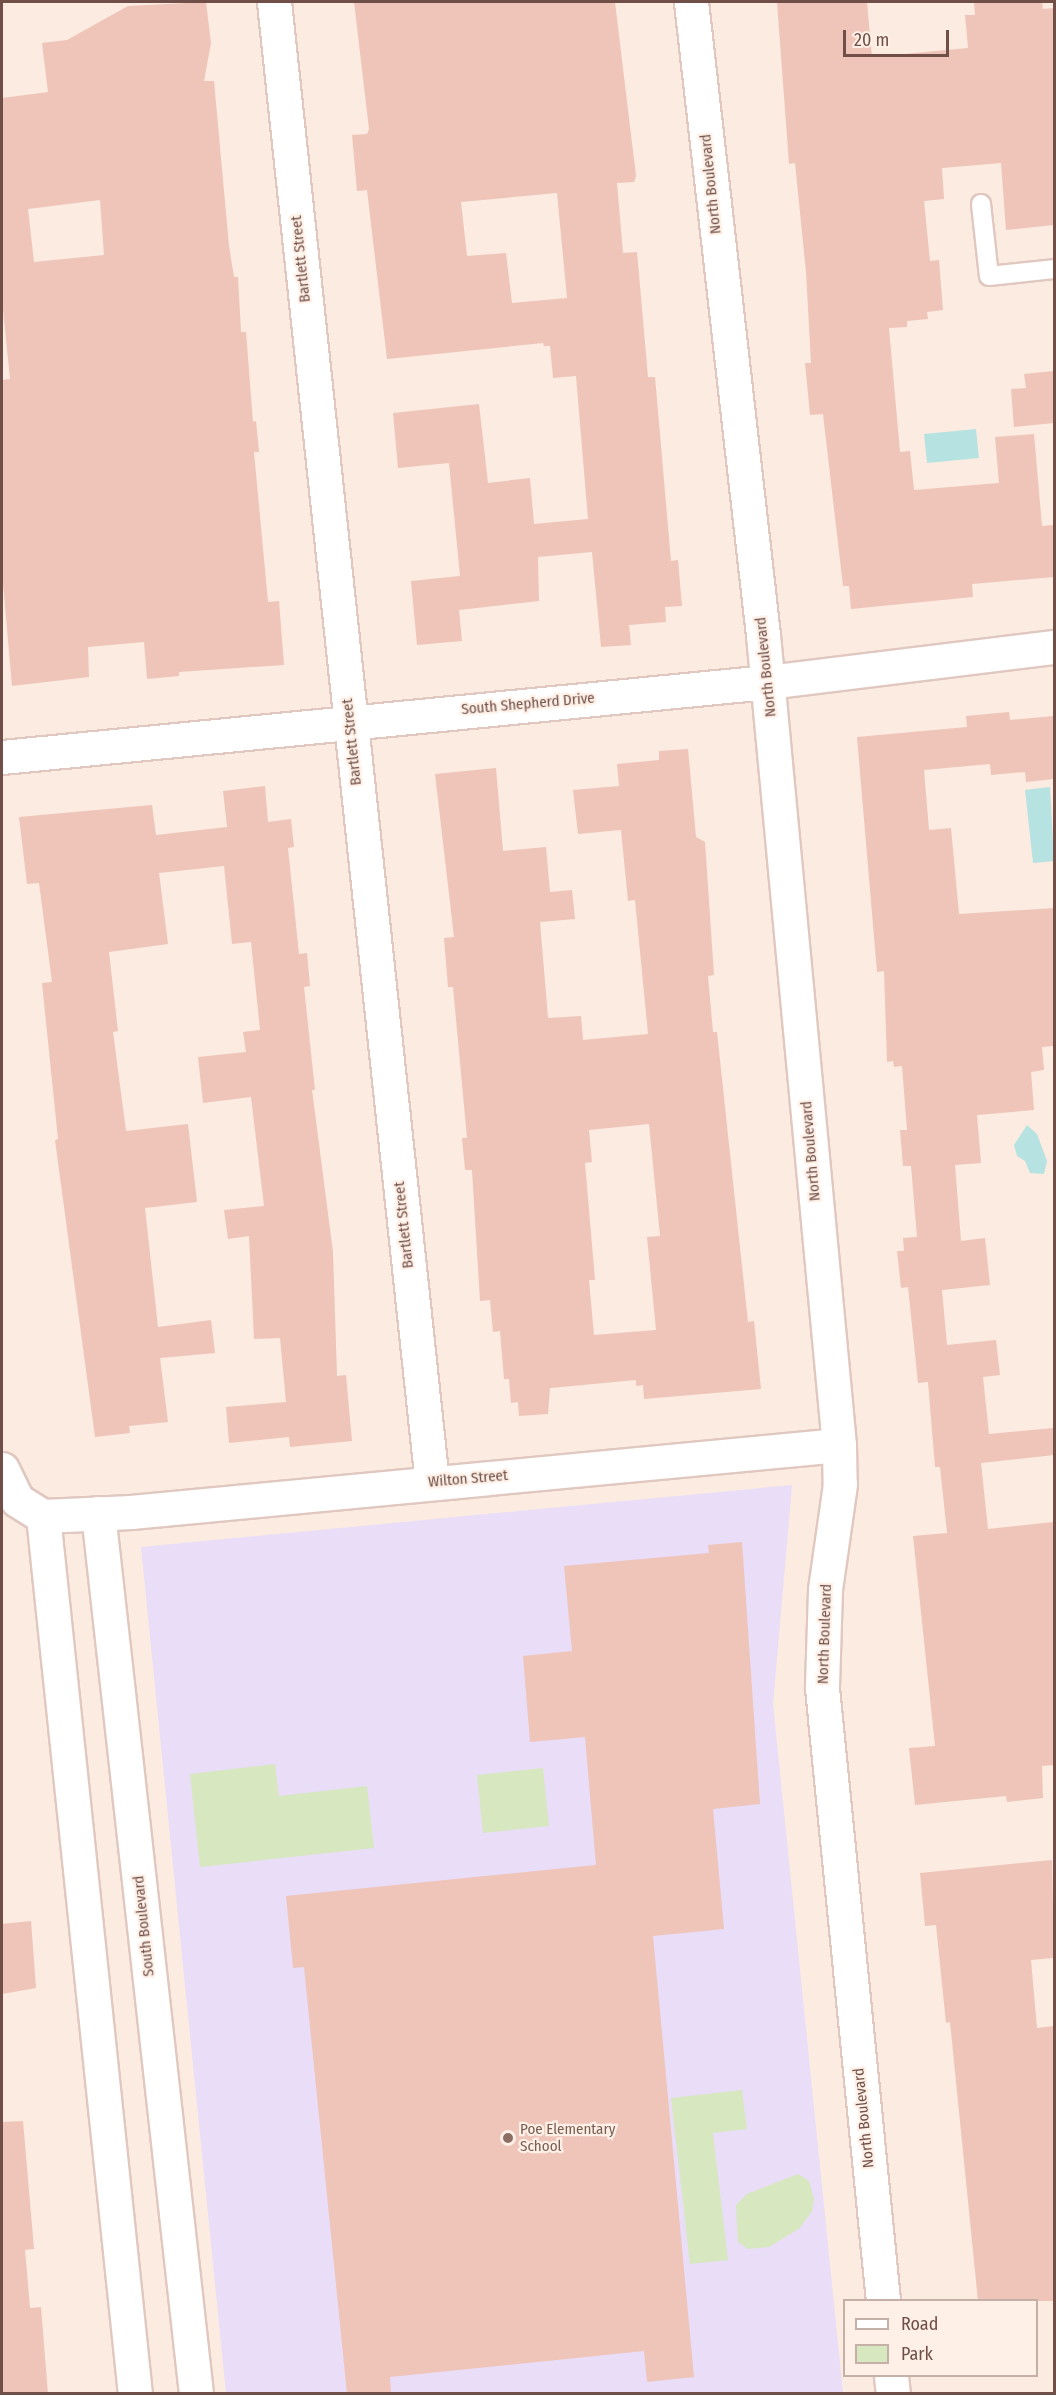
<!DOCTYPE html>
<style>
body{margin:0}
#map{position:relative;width:1056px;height:2395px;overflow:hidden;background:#fbebe0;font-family:"Fira Sans Condensed",sans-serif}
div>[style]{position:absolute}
.education>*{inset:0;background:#e9ddf7}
.green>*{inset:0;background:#d7e7c0}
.water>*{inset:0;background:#b6e3e1}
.building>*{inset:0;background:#efc4b9}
.roads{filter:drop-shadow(2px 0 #e0c8c0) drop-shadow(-2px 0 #e0c8c0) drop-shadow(0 2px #e0c8c0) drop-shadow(0 -2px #e0c8c0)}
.lane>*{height:18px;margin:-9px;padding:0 9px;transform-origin:9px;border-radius:9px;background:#fff}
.street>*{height:33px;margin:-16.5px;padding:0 16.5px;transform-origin:16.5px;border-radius:16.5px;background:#fff}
.secondary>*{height:33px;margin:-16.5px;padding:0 16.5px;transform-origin:16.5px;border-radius:16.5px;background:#fff}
.dots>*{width:16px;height:16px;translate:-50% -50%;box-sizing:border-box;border:3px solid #fef0e6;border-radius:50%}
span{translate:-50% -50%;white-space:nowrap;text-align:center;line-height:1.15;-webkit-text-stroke:4.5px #fef0e6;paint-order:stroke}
.street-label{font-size:15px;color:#704f49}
.education-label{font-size:15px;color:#785e54}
.left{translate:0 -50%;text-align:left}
.frame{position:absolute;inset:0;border:3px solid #704f49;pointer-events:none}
.legend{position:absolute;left:843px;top:2299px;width:195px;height:78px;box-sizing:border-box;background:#fef0e6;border:2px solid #c5b0a7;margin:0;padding:8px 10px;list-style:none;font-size:18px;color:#704f49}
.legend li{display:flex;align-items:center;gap:12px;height:30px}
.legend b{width:30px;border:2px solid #c5b0a7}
.scale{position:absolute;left:843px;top:30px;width:106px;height:27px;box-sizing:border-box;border:3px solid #704f49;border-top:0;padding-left:8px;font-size:18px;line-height:21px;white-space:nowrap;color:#704f49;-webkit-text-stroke:4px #fef0e6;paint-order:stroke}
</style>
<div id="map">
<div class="education">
<i style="clip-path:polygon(792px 1485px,773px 1704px,843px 2393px,226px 2393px,141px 1547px)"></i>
</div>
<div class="green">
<i style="clip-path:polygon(275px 1764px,279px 1796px,367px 1786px,374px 1848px,200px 1867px,190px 1774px)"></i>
<i style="clip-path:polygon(543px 1768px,549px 1826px,483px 1833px,477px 1775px)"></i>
<i style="clip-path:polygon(742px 2090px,747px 2129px,713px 2133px,728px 2260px,690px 2264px,671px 2098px)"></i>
<i style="clip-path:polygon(798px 2174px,809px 2181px,814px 2199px,812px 2211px,800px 2228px,769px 2247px,748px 2249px,738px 2242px,736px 2205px,747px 2194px)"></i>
</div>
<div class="water">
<i style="clip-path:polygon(976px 429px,979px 458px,927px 463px,924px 434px)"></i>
<i style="clip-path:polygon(1050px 787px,1054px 861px,1033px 863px,1025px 790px)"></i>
<i style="clip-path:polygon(1027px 1125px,1037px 1134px,1047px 1161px,1044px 1174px,1030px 1173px,1025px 1161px,1017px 1156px,1014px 1145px)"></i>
</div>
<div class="building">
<i style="clip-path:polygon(evenodd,206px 2px,211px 43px,204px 81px,214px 81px,229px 246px,234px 277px,238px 277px,241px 332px,246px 332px,253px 422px,256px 421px,259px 452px,254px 452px,268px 602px,279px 601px,284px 665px,179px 672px,179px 676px,147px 679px,144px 642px,88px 647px,89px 677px,12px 686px,2px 572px,2px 380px,10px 379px,2px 300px,2px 98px,48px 92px,42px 43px,67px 40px,128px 6px,206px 2px,100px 200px,104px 255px,34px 262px,28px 209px,100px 200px)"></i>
<i style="clip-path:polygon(evenodd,354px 2px,615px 2px,636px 176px,634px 182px,617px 183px,623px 253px,637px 252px,648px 377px,655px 377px,671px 561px,678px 560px,682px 606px,665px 607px,666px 622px,629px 625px,631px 645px,601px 647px,592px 552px,538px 557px,539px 601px,459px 610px,462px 641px,417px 645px,411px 581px,460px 576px,449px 463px,398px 468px,393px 413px,479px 404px,488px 483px,530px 478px,534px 524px,588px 519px,576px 376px,553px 378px,550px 346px,544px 346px,543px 343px,387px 359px,367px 190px,357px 191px,352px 135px,367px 134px,369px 129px,354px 2px,557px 193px,567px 298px,512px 303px,506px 253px,467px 256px,461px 202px,557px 193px)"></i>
<i style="clip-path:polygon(777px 2px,867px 2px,872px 57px,968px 48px,965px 15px,975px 15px,974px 2px,1042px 2px,1043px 9px,1054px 8px,1054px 225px,1006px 230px,1001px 163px,942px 168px,944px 199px,924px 201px,930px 261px,939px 260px,943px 310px,927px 312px,928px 319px,907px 321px,907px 327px,889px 328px,900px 452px,910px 451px,914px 490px,999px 483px,995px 437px,1034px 434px,1042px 526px,1054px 525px,1054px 577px,972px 584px,973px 597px,851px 609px,849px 586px,843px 586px,823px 414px,810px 415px,805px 363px,811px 363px,806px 272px,795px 163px,789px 164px)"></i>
<i style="clip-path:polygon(1054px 371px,1054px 423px,1014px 427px,1011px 389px,1026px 388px,1024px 374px)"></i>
<i style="clip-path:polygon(1009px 712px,1010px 720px,1054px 716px,1054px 779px,1026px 782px,1025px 772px,991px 775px,990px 764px,924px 770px,929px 830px,951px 828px,959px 914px,1054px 908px,1054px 1046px,1042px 1047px,1044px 1070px,1031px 1072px,1034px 1110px,977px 1115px,981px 1163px,955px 1165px,961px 1241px,985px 1238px,990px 1285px,942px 1290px,947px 1345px,996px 1340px,1000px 1375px,983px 1377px,989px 1434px,1054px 1428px,1054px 1455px,981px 1463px,988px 1529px,1054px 1522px,1054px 1765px,1042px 1766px,1043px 1798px,1007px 1802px,1006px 1796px,915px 1805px,909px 1748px,935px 1746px,913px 1536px,947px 1533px,940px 1467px,935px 1467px,928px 1382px,918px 1383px,908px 1287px,901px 1288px,897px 1251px,904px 1251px,903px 1238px,917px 1237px,911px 1166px,903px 1166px,900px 1130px,907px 1130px,902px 1066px,894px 1067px,893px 1061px,887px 1062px,884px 971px,877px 972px,857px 737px,967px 727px,966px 716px)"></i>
<i style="clip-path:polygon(evenodd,688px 749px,696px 837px,705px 842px,714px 975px,708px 976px,713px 1032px,717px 1032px,748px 1322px,754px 1321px,761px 1389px,644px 1399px,643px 1385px,636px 1386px,636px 1380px,550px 1388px,548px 1414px,519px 1416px,518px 1402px,511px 1403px,509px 1379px,504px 1379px,500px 1331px,493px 1332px,490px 1300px,480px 1301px,472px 1170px,465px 1170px,462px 1138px,467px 1138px,453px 987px,448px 987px,444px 938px,454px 937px,435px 774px,496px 768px,503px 851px,546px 847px,550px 892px,572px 890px,575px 919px,540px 922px,548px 1018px,581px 1016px,583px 1040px,648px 1034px,635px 900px,628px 901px,621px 830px,578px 834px,573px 790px,619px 786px,617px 764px,659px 760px,659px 751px,688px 749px,649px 1124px,660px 1236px,647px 1237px,656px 1330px,594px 1335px,589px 1280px,595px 1280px,585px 1163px,592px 1162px,589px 1130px,649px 1124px)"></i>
<i style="clip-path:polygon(265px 786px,268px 822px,291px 819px,294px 847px,288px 848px,299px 954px,307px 953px,310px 986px,304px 987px,315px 1090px,312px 1090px,333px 1252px,337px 1376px,346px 1375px,352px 1441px,290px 1447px,289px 1437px,229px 1443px,226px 1407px,286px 1402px,280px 1338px,254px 1339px,249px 1236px,228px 1239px,224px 1210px,264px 1206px,251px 1097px,203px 1103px,198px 1057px,246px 1052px,243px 1032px,260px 1030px,251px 942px,232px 944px,224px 866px,159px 873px,168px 944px,109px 952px,118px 1031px,113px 1032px,126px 1131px,188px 1124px,197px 1202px,145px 1208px,158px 1327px,211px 1320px,215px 1353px,160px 1358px,168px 1422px,129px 1426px,130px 1433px,95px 1437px,55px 1140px,58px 1139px,42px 983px,52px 982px,39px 883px,27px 884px,19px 817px,152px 805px,156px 835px,227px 827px,223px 791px)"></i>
<i style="clip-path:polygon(742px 1542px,760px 1804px,713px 1809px,724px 1929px,653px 1936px,694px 2377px,647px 2382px,644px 2351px,390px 2377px,391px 2394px,347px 2394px,304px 1967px,293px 1968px,286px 1896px,596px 1865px,585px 1737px,530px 1742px,523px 1656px,572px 1651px,564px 1566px,709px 1553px,708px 1545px)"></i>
<i style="clip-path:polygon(1052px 1860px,1054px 1958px,1031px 1960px,1037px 2028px,1054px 2026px,1054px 2301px,978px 2301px,950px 2022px,946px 2023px,936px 1925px,925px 1926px,920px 1873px)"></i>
<i style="clip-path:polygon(31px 1921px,36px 1988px,2px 1994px,2px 1924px)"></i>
<i style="clip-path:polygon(23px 2121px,34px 2249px,25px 2250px,30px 2308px,41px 2307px,48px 2394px,2px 2394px,2px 2122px)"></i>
</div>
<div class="roads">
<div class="lane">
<i style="left:981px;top:204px;width:72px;rotate:83.7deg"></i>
<i style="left:989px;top:276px;width:65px;rotate:-6.1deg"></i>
</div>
<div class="street">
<i style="left:274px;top:2px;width:1488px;rotate:83.91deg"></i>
<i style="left:691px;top:2px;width:637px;rotate:83.51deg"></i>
<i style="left:763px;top:635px;width:814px;rotate:84.64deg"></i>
<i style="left:839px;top:1445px;width:39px;rotate:89deg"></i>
<i style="left:840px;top:1484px;width:107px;rotate:98.1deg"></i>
<i style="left:825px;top:1590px;width:98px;rotate:91.8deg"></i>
<i style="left:822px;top:1688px;width:615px;rotate:84.31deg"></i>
<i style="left:2px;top:1469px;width:34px;rotate:64deg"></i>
<i style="left:17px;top:1500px;width:31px;rotate:32deg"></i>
<i style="left:43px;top:1516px;width:88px;rotate:-2.6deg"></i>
<i style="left:131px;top:1512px;width:711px;rotate:-5.41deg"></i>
<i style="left:98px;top:1513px;width:886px;rotate:83.65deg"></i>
<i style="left:43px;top:1516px;width:883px;rotate:84.02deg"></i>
<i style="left:891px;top:2376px;width:18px;rotate:84deg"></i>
</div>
<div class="secondary">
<i style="left:2px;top:757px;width:769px;rotate:-5.6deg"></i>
<i style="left:767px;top:682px;width:289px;rotate:-7deg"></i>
</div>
</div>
<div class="dots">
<i style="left:508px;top:2138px;background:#8d6e63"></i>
</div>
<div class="street-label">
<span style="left:711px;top:184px;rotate:-96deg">North Boulevard</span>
<span style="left:301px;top:259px;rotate:-96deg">Bartlett Street</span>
<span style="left:766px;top:667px;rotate:-96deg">North Boulevard</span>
<span style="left:528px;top:704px;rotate:-5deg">South Shepherd Drive</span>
<span style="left:352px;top:742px;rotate:-96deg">Bartlett Street</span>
<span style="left:811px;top:1151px;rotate:-95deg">North Boulevard</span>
<span style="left:404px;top:1225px;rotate:-96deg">Bartlett Street</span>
<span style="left:468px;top:1479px;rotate:-5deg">Wilton Street</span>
<span style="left:825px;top:1634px;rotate:-88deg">North Boulevard</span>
<span style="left:144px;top:1926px;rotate:-96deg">South Boulevard</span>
<span style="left:864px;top:2118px;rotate:-96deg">North Boulevard</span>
</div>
<div class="education-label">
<span class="left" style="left:520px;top:2138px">Poe Elementary<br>School</span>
</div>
<div class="frame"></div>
<ul class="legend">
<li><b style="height:8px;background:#fff"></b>Road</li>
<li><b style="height:16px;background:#d7e7c0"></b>Park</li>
</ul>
<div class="scale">20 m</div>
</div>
